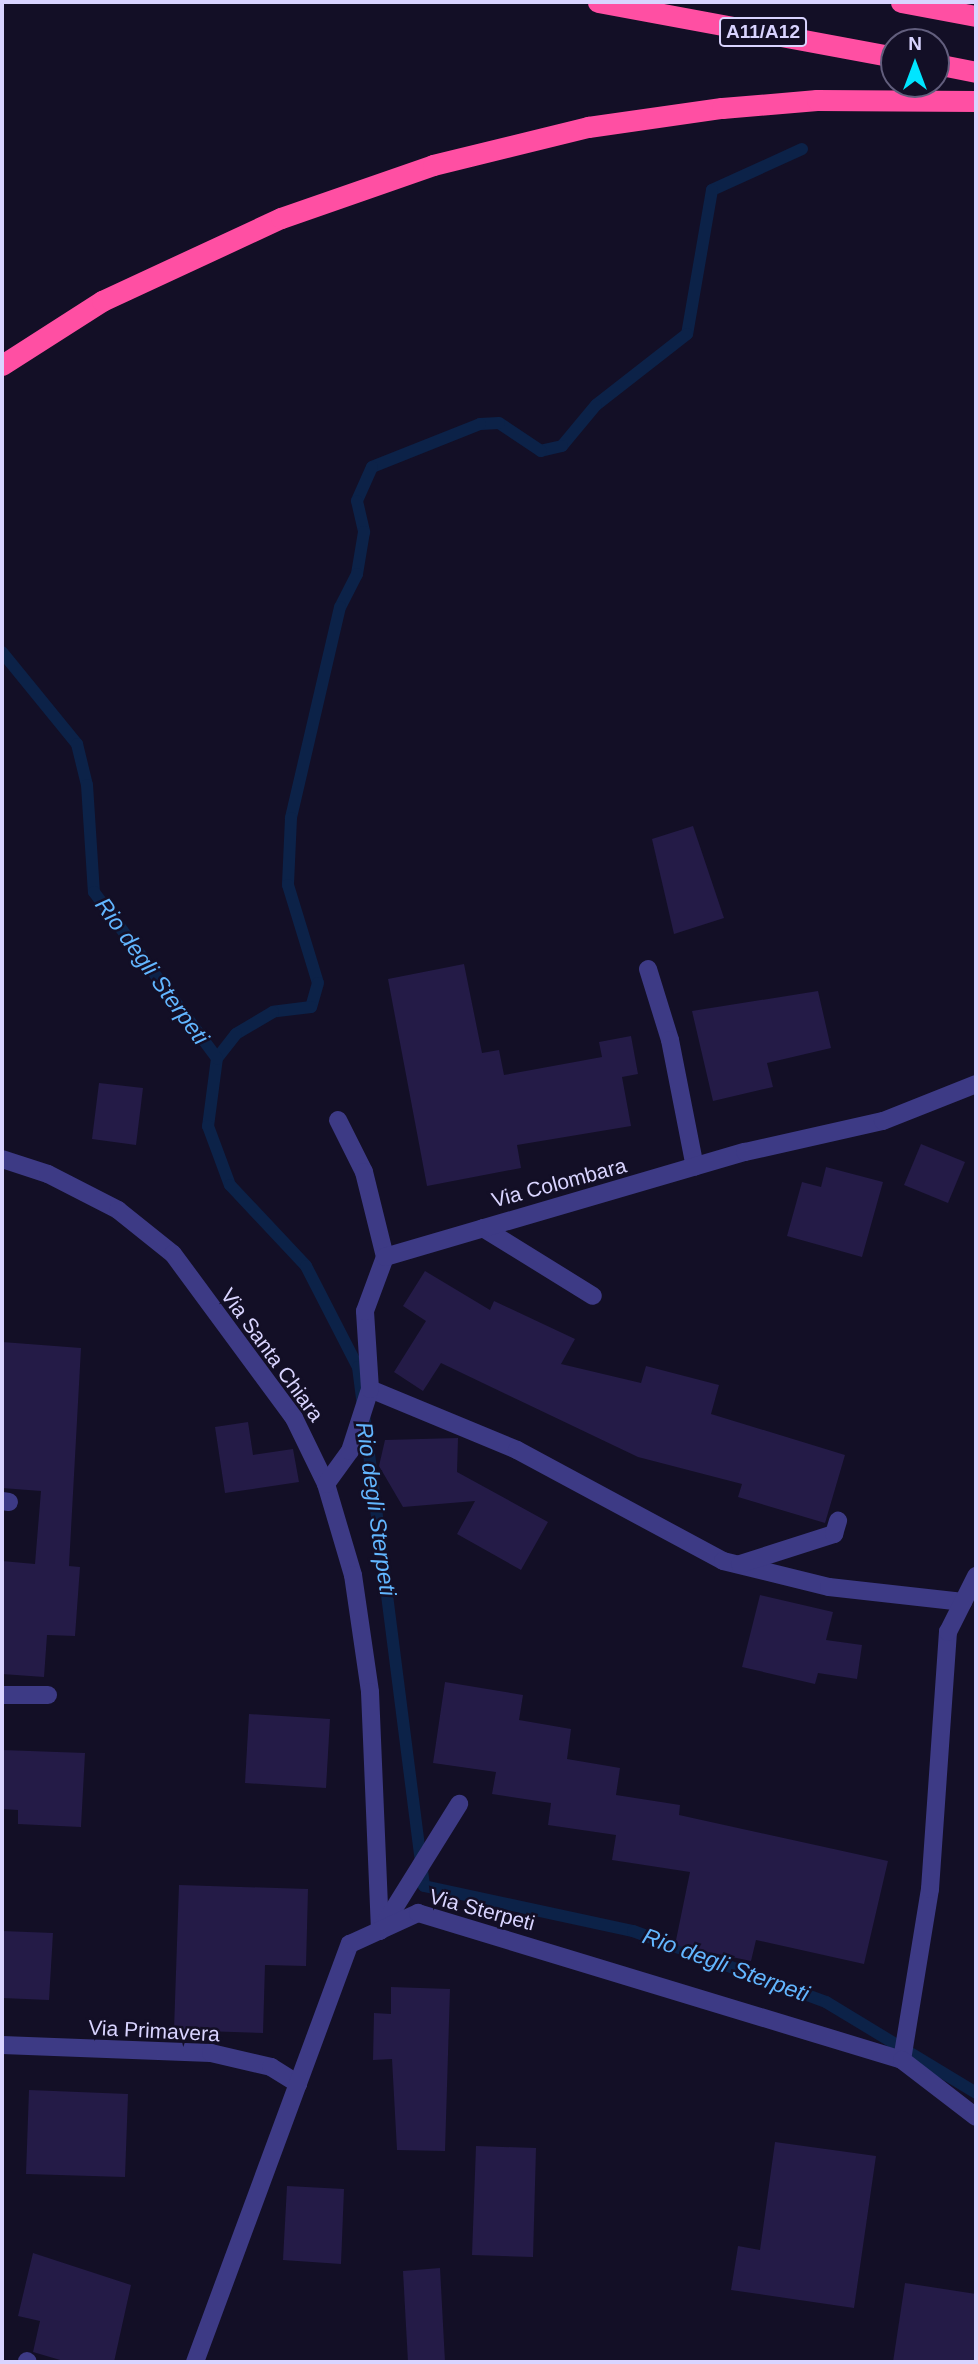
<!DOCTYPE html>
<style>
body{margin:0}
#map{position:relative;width:978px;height:2364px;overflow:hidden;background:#130f26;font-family:Arial,sans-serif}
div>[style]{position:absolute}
.stream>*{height:12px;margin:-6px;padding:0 6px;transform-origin:6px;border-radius:6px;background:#0c2248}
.building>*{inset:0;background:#241b47}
.minor>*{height:18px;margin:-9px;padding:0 9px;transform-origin:9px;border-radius:9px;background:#3d3a85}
.highway>*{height:21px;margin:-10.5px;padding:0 10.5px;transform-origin:10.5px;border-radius:10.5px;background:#ff4fa3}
span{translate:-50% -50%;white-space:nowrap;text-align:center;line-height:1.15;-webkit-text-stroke:5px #130f26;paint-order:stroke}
.shield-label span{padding:2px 5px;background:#130f26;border:2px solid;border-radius:5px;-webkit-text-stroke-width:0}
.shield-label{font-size:19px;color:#d9d4ff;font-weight:700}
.street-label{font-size:21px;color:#d9d4ff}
.water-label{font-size:23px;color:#62b6ff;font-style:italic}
.frame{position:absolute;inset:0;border:4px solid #d9d4ff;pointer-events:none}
.north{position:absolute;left:880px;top:28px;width:70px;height:70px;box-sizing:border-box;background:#130f26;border:2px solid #625e7d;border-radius:50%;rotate:0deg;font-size:19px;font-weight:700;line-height:28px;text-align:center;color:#d9d4ff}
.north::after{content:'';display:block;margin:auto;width:24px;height:32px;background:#00e5ff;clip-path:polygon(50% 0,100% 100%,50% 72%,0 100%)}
</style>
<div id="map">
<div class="stream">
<i style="left:802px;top:149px;width:99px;rotate:155.5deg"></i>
<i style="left:712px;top:190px;width:146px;rotate:99.8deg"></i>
<i style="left:687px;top:334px;width:115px;rotate:142deg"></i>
<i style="left:596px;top:405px;width:53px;rotate:129.7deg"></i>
<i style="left:562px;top:446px;width:22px;rotate:167deg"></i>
<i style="left:541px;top:451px;width:50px;rotate:-146.3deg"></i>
<i style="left:499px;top:423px;width:19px;rotate:177deg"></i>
<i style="left:480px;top:424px;width:116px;rotate:158.3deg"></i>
<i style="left:372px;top:467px;width:37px;rotate:114deg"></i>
<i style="left:357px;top:501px;width:32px;rotate:77deg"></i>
<i style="left:364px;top:532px;width:43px;rotate:99.5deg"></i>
<i style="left:357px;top:574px;width:37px;rotate:117deg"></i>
<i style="left:340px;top:607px;width:217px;rotate:103.1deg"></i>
<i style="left:291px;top:818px;width:67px;rotate:92.6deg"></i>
<i style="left:288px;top:885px;width:102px;rotate:73deg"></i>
<i style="left:318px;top:983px;width:25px;rotate:106deg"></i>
<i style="left:311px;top:1007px;width:38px;rotate:173deg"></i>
<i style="left:273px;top:1012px;width:43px;rotate:149.3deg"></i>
<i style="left:236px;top:1034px;width:31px;rotate:128deg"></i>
<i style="left:217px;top:1058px;width:69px;rotate:97.5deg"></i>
<i style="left:208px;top:1126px;width:63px;rotate:69.6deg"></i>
<i style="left:230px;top:1185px;width:111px;rotate:46.8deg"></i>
<i style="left:306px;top:1266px;width:114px;rotate:62.8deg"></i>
<i style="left:358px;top:1367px;width:523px;rotate:82.75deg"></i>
<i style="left:424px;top:1886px;width:214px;rotate:12.2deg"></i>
<i style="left:633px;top:1931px;width:206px;rotate:20.2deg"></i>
<i style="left:826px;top:2002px;width:175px;rotate:31.2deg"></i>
<i style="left:2px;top:652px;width:119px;rotate:50.8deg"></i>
<i style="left:77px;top:744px;width:42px;rotate:76.3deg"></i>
<i style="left:87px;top:785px;width:107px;rotate:86.3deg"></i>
<i style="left:94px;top:892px;width:207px;rotate:53.5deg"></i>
</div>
<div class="building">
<i style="clip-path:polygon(693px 826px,724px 918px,674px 934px,652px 839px)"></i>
<i style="clip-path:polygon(464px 964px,482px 1053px,499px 1050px,504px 1075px,602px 1057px,599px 1042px,631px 1036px,638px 1074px,622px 1077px,631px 1126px,517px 1145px,521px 1168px,427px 1186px,388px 979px)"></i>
<i style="clip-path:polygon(818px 991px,831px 1048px,767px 1063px,773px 1087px,713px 1101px,692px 1011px)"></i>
<i style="clip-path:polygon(99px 1083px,143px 1088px,136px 1145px,92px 1139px)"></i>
<i style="clip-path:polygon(921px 1144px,965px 1162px,948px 1203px,904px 1185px)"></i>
<i style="clip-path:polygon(826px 1167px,883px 1182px,862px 1257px,787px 1236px,802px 1182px,821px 1187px)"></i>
<i style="clip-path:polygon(425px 1271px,490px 1310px,494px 1301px,575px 1339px,561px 1364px,641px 1383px,646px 1366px,719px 1385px,711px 1414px,845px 1455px,825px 1523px,738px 1497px,742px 1484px,638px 1457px,441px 1363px,423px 1391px,394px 1372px,426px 1321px,403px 1306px)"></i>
<i style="clip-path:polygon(2px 1342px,81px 1348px,69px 1566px,80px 1567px,75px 1636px,47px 1635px,44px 1677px,2px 1674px,2px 1561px,35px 1564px,41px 1491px,2px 1488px)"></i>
<i style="clip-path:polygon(248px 1422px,253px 1455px,293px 1449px,299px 1482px,225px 1493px,215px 1427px)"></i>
<i style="clip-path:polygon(458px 1438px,457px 1472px,548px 1522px,521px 1570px,457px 1534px,475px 1501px,403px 1507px,379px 1466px,385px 1440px)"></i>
<i style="clip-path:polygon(760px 1595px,833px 1612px,826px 1640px,862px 1645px,857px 1679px,818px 1673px,815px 1684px,742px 1667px)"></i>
<i style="clip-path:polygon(445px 1682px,523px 1695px,519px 1720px,571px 1729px,567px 1759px,620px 1768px,616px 1795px,680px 1805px,679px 1815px,888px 1861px,864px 1964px,756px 1940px,751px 1961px,675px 1945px,690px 1872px,612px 1860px,616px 1835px,548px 1825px,551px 1803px,492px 1794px,496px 1772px,433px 1763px)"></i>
<i style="clip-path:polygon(249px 1714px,330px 1719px,326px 1788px,245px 1783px)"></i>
<i style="clip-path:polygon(2px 1750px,85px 1753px,81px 1827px,18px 1824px,18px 1810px,2px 1809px)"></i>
<i style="clip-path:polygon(179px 1885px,308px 1889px,306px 1966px,265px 1965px,263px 2033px,174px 2030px)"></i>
<i style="clip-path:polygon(2px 1931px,53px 1933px,49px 2000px,2px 1998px)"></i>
<i style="clip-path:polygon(391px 1987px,450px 1989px,445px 2151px,397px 2150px,392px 2059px,373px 2060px,374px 2013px,391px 2014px)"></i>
<i style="clip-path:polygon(29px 2090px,128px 2094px,125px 2177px,26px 2174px)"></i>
<i style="clip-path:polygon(775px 2142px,876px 2156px,854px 2308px,731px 2290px,738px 2246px,760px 2250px)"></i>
<i style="clip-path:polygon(476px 2146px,536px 2148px,533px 2257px,472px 2255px)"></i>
<i style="clip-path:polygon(287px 2186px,344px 2189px,341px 2264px,283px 2260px)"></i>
<i style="clip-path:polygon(33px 2253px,131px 2285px,114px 2362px,67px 2362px,33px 2352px,40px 2321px,18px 2316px)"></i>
<i style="clip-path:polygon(440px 2268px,445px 2362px,408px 2362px,403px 2271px)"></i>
<i style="clip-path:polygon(905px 2283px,976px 2294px,976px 2362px,893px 2362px)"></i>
</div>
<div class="minor">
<i style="left:648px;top:969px;width:74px;rotate:72.8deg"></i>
<i style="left:670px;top:1040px;width:129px;rotate:78.9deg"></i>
<i style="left:338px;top:1120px;width:58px;rotate:63.4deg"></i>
<i style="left:364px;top:1172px;width:88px;rotate:76.1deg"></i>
<i style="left:2px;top:1159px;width:48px;rotate:18.1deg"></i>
<i style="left:48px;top:1174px;width:79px;rotate:27.2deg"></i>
<i style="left:118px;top:1210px;width:70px;rotate:38.7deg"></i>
<i style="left:173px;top:1254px;width:204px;rotate:53.6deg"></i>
<i style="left:294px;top:1418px;width:73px;rotate:64.1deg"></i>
<i style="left:326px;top:1484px;width:95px;rotate:73.5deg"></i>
<i style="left:353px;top:1575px;width:118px;rotate:81.7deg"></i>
<i style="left:370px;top:1692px;width:239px;rotate:87.6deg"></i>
<i style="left:483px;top:1228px;width:129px;rotate:31.7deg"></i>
<i style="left:370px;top:1389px;width:159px;rotate:22.5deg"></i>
<i style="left:517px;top:1450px;width:234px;rotate:28.3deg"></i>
<i style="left:723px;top:1561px;width:109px;rotate:13.8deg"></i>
<i style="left:829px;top:1587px;width:135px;rotate:6.4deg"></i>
<i style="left:326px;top:1484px;width:41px;rotate:-54deg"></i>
<i style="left:350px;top:1451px;width:65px;rotate:-72.1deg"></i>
<i style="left:370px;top:1389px;width:78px;rotate:-93.7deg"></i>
<i style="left:365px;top:1311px;width:58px;rotate:-69.7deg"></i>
<i style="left:385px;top:1257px;width:375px;rotate:-16.3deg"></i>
<i style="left:745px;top:1152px;width:141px;rotate:-12.7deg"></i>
<i style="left:883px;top:1121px;width:100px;rotate:-21.7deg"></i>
<i style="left:2px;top:1501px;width:7px;rotate:8deg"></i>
<i style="left:740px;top:1564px;width:99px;rotate:-17.7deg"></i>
<i style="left:834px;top:1534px;width:14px;rotate:-73deg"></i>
<i style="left:2px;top:1695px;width:46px"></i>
<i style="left:380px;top:1931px;width:150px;rotate:-58.1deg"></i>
<i style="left:2px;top:2045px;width:209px;rotate:2.2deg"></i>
<i style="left:211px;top:2053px;width:62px;rotate:13.1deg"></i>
<i style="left:271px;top:2067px;width:32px;rotate:32deg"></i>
<i style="left:902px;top:2060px;width:173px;rotate:-80.7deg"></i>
<i style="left:930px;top:1889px;width:258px;rotate:-86deg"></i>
<i style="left:948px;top:1632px;width:63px;rotate:-63.4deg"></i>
<i style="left:27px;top:2361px;width:1px;rotate:45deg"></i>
<i style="left:195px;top:2362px;width:446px;rotate:-69.7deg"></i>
<i style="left:350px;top:1944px;width:75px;rotate:-24.5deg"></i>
<i style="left:418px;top:1913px;width:506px;rotate:16.89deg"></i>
<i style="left:902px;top:2060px;width:93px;rotate:37.6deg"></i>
</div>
<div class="highway">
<i style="left:598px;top:2px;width:301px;rotate:10.5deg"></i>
<i style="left:901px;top:2px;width:76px;rotate:10.6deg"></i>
<i style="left:936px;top:64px;width:41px;rotate:11.3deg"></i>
<i style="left:2px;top:365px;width:119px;rotate:-32.6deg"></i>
<i style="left:102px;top:301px;width:197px;rotate:-24.9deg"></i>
<i style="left:281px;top:218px;width:161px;rotate:-19.2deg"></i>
<i style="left:433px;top:165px;width:160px;rotate:-13.8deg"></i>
<i style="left:588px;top:127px;width:135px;rotate:-8.1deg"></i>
<i style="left:722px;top:108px;width:95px;rotate:-4.8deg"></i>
<i style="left:817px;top:100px;width:159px;rotate:0.4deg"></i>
</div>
<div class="shield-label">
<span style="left:763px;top:32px">A11/A12</span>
</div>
<div class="street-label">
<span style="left:559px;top:1183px;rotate:-15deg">Via Colombara</span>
<span style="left:272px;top:1355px;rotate:54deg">Via Santa Chiara</span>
<span style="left:482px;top:1910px;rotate:15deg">Via Sterpeti</span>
<span style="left:154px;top:2031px;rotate:3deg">Via Primavera</span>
</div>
<div class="water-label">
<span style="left:152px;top:971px;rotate:54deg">Rio degli Sterpeti</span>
<span style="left:376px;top:1509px;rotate:82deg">Rio degli Sterpeti</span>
<span style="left:726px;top:1965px;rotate:20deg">Rio degli Sterpeti</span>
</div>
<div class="frame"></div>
<div class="north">N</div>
</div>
